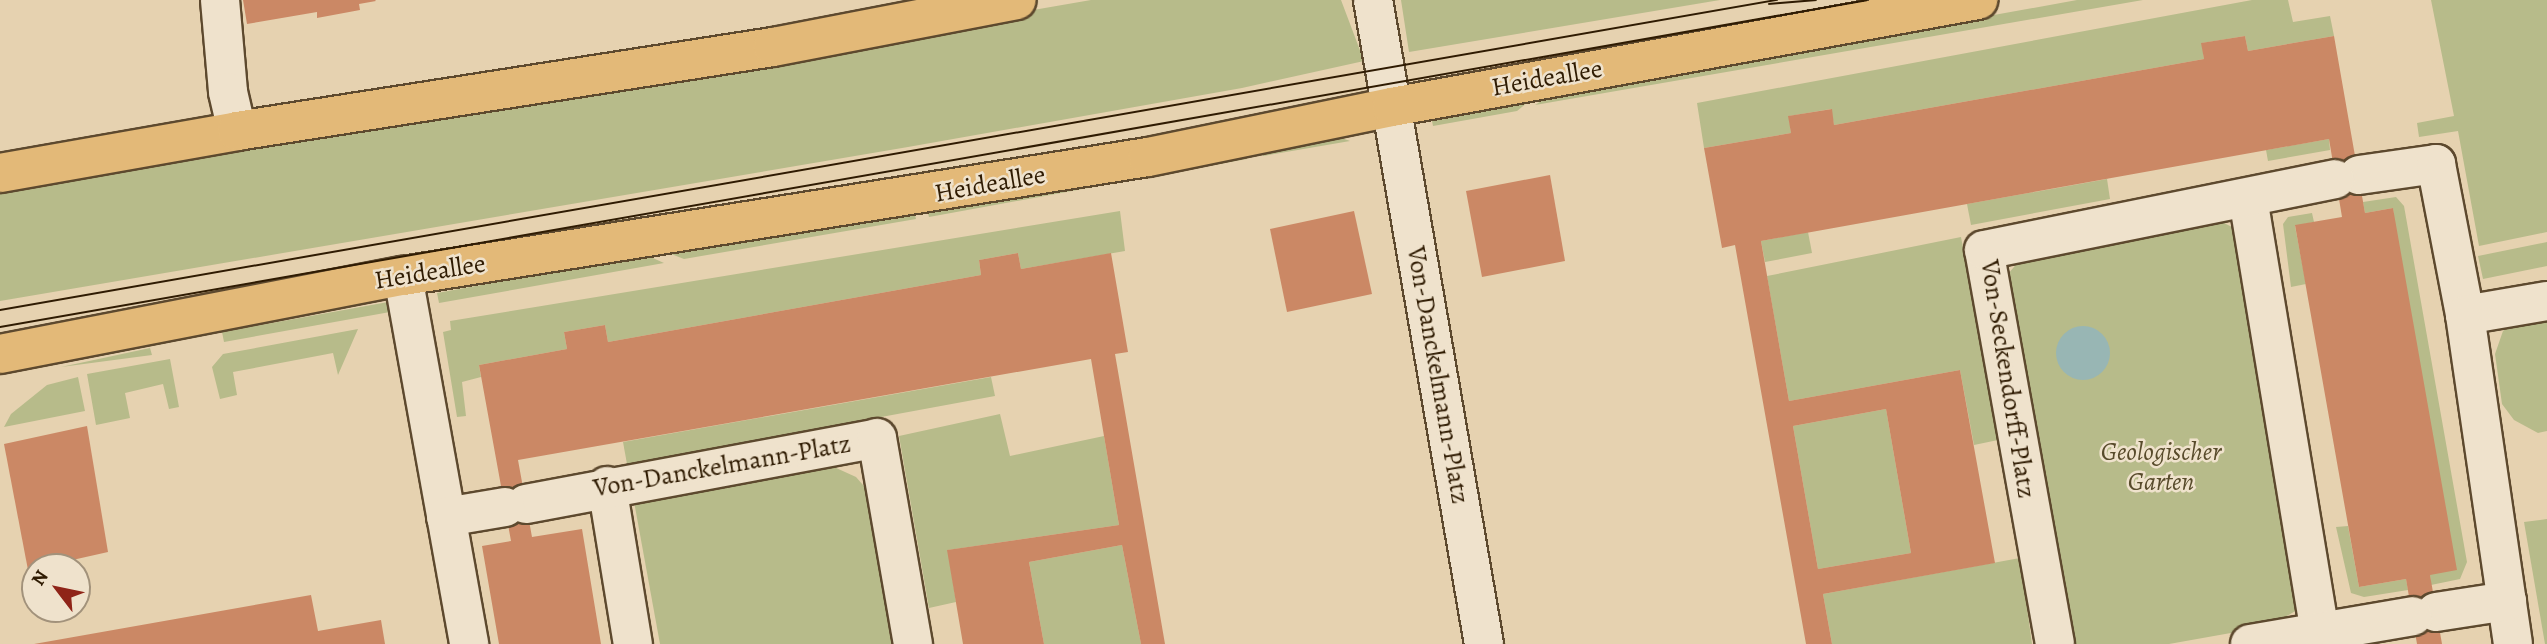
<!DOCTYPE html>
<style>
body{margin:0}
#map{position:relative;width:2547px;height:644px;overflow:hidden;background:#e6d2b0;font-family:Alegreya,serif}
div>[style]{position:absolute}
.green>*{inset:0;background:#b7bb8a}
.water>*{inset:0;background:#98b6b4}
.round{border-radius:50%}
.building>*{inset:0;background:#cb8865}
.roads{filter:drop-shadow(2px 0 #5d492e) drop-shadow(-2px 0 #5d492e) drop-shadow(0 2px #5d492e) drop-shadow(0 -2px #5d492e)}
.minor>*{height:38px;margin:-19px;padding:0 19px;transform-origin:19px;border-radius:19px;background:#efe2cc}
.major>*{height:38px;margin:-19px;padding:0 19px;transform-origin:19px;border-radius:19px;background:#e3b978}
.tram>*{height:2px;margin:-1px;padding:0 1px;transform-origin:1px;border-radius:1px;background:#2f1b02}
span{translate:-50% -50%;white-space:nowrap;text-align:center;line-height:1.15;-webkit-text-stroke:5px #efe2cc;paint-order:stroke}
.street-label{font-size:26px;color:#2f1b02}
.park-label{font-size:26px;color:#584b2b;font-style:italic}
.north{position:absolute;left:21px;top:553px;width:70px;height:70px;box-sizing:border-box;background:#efe2cc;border:2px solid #a2927b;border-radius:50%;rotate:302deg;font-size:19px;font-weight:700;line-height:28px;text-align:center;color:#2f1b02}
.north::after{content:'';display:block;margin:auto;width:24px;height:32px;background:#8f2418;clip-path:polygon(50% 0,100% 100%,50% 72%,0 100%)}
</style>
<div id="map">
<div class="green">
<i style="clip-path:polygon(1091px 0,1341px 0,1364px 61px,1242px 88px,908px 147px,0 301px,0 182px,528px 98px)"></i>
<i style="clip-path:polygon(1401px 0,1720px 0,1409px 52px)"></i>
<i style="clip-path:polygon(2077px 0,2143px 0,1535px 105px,1551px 95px)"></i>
<i style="clip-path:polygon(2252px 0,2288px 0,2293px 22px,2330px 16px,2334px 36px,2248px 51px,2245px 36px,2202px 43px,2204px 59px,1834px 125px,1831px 109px,1789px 116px,1791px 133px,1704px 148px,1697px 103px)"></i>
<i style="clip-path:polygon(2431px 0,2547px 0,2547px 232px,2479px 246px,2458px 131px,2419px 137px,2417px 123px,2454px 116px)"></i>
<i style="clip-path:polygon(1533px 98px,1517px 111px,1433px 126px,1431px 116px)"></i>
<i style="clip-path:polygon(1333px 135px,1350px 141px,1263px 156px,1260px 146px)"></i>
<i style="clip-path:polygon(2329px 139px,2330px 150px,2268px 161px,2266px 150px)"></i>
<i style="clip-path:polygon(1245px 149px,1247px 159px,929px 217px,926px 205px)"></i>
<i style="clip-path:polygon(2107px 179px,2110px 199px,1971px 225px,1967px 204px)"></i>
<i style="clip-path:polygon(2396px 197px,2404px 206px,2467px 562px,2460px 579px,2431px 585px,2393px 208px,2365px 213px,2363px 202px)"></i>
<i style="clip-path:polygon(913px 208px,916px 219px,684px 259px,666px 252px)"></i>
<i style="clip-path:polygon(1120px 211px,1125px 251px,1021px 269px,1018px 253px,979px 260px,981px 275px,608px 342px,605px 325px,564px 332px,567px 349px,479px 365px,481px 377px,462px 382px,466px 416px,457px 417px,443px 332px,451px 330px,450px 321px)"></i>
<i style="clip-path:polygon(2312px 213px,2314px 222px,2295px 226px,2306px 284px,2291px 287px,2283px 224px,2288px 217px)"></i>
<i style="clip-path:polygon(2216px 219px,2236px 229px,2297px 610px,2270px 626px,2169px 644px,2072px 644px,2005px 286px,2008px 274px,2025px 254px)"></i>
<i style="clip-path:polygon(1808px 232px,1812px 253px,1765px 262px,1761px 241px)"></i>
<i style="clip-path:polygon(1961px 237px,1998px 440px,1974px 445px,1960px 370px,1789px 401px,1767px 276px)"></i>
<i style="clip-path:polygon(2547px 242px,2547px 266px,2483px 279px,2478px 256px)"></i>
<i style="clip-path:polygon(646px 255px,664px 263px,439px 303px,437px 293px)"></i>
<i style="clip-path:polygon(388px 302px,390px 312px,224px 342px,222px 332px)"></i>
<i style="clip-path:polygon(2547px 313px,2547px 431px,2538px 433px,2514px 420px,2502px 404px,2495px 354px,2503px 331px,2523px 317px)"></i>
<i style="clip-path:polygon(358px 329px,338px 375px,333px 353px,233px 372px,237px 395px,220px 399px,212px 367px,223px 354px)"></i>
<i style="clip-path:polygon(150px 348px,152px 355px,61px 367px)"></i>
<i style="clip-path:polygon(170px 359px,179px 407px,169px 409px,163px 384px,125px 393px,130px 418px,96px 425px,87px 374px)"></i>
<i style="clip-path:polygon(78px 377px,85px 411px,4px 427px,11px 414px,47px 385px)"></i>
<i style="clip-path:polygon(991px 377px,995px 396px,627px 464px,623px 442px)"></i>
<i style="clip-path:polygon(1886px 409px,1911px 553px,1818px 569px,1793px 426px)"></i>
<i style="clip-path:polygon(1000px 414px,1010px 456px,1104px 436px,1119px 525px,948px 550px,956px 602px,929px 608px,899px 436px)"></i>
<i style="clip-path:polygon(823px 462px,856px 477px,870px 493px,903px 644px,660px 644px,633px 496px)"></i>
<i style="clip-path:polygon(2547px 519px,2547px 644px,2545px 644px,2524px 522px)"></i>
<i style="clip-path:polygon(2348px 526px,2359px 587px,2406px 579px,2408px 590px,2364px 597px,2351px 593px,2336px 527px)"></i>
<i style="clip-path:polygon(1122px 545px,1141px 644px,1044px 644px,1029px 562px)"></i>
<i style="clip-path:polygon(2020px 558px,2032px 644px,1832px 644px,1823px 594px)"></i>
</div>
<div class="water">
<i class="round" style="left:2056px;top:326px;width:54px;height:54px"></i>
</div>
<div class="building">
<i style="clip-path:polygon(243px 0,375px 0,376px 1px,359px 4px,360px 10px,317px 18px,317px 12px,247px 24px)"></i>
<i style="clip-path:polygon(evenodd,2245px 36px,2248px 51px,2334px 36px,2365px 213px,2393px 208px,2457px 570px,2430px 575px,2442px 644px,2417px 644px,2406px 579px,2359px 587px,2295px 225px,2342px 217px,2329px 139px,1761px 241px,1789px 401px,1960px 370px,1995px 563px,1823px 594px,1832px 644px,1806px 644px,1735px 245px,1722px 248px,1704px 148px,1791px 133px,1788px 116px,1832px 109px,1834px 125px,2204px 59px,2201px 43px,2245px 36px,1886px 409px,1911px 553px,1818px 569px,1793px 426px,1886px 409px)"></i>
<i style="clip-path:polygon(1550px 175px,1565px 261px,1482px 277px,1466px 191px)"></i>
<i style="clip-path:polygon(1354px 211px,1372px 294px,1287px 312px,1270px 229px)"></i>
<i style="clip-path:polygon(1018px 253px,1021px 269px,1111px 253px,1128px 352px,1115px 354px,1165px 644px,1141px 644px,1122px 545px,1029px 562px,1044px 644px,963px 644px,947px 550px,1119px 525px,1091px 359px,518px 460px,532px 537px,582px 529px,601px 644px,499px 644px,482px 546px,511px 541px,479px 365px,567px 349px,564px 332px,605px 325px,608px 342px,981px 275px,979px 260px)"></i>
<i style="clip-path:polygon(87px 426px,108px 552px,28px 570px,4px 444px)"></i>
<i style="clip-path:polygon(311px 595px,318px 631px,381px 620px,385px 644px,34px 644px)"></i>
</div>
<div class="roads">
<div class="minor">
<i style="left:220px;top:0;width:92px;rotate:85deg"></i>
<i style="left:228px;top:92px;width:40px;rotate:77deg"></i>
<i style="left:1373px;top:0;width:653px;rotate:80.22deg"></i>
<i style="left:2359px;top:175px;width:78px;rotate:-8.1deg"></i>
<i style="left:2436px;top:164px;width:154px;rotate:79.1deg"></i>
<i style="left:2465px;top:315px;width:332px;rotate:81.7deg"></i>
<i style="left:2248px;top:198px;width:439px;rotate:80.6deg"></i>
<i style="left:403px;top:276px;width:374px;rotate:79.8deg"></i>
<i style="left:2465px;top:315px;width:83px;rotate:-9.7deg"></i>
<i style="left:607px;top:486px;width:160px;rotate:80.7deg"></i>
<i style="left:526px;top:504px;width:357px;rotate:-10.6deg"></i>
<i style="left:877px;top:438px;width:209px;rotate:80.1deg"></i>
<i style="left:446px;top:517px;width:60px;rotate:-9.6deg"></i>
<i style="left:2436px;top:612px;width:72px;rotate:-8.8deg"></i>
<i style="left:2055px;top:644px;width:400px;rotate:-100.2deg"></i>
<i style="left:1984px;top:250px;width:358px;rotate:-11.4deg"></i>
<i style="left:2250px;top:644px;width:165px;rotate:-9.7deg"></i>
</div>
<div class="major">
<i style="left:0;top:173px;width:241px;rotate:-10deg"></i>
<i style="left:237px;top:131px;width:543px;rotate:-8.91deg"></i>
<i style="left:773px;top:47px;width:248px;rotate:-10.9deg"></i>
<i style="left:0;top:354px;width:410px;rotate:-11deg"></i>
<i style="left:403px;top:276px;width:754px;rotate:-9.08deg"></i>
<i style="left:1148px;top:157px;width:249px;rotate:-11.6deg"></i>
<i style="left:1392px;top:107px;width:596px;rotate:-10.35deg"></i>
</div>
</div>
<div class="tram">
<i style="left:1769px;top:4px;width:47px;rotate:-4.9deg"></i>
<i style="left:0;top:310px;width:1804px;rotate:-9.9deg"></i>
<i style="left:0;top:327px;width:1895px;rotate:-9.93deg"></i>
</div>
<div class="street-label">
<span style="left:1547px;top:78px;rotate:-10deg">Heideallee</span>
<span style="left:990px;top:184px;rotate:-10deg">Heideallee</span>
<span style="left:430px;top:272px;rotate:-9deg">Heideallee</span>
<span style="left:1438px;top:375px;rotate:80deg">Von-Danckelmann-Platz</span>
<span style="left:2008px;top:379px;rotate:81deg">Von-Seckendorff-Platz</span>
<span style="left:722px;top:466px;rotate:-10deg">Von-Danckelmann-Platz</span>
</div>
<div class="park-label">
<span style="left:2161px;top:467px">Geologischer<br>Garten</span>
</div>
<div class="north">N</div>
</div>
